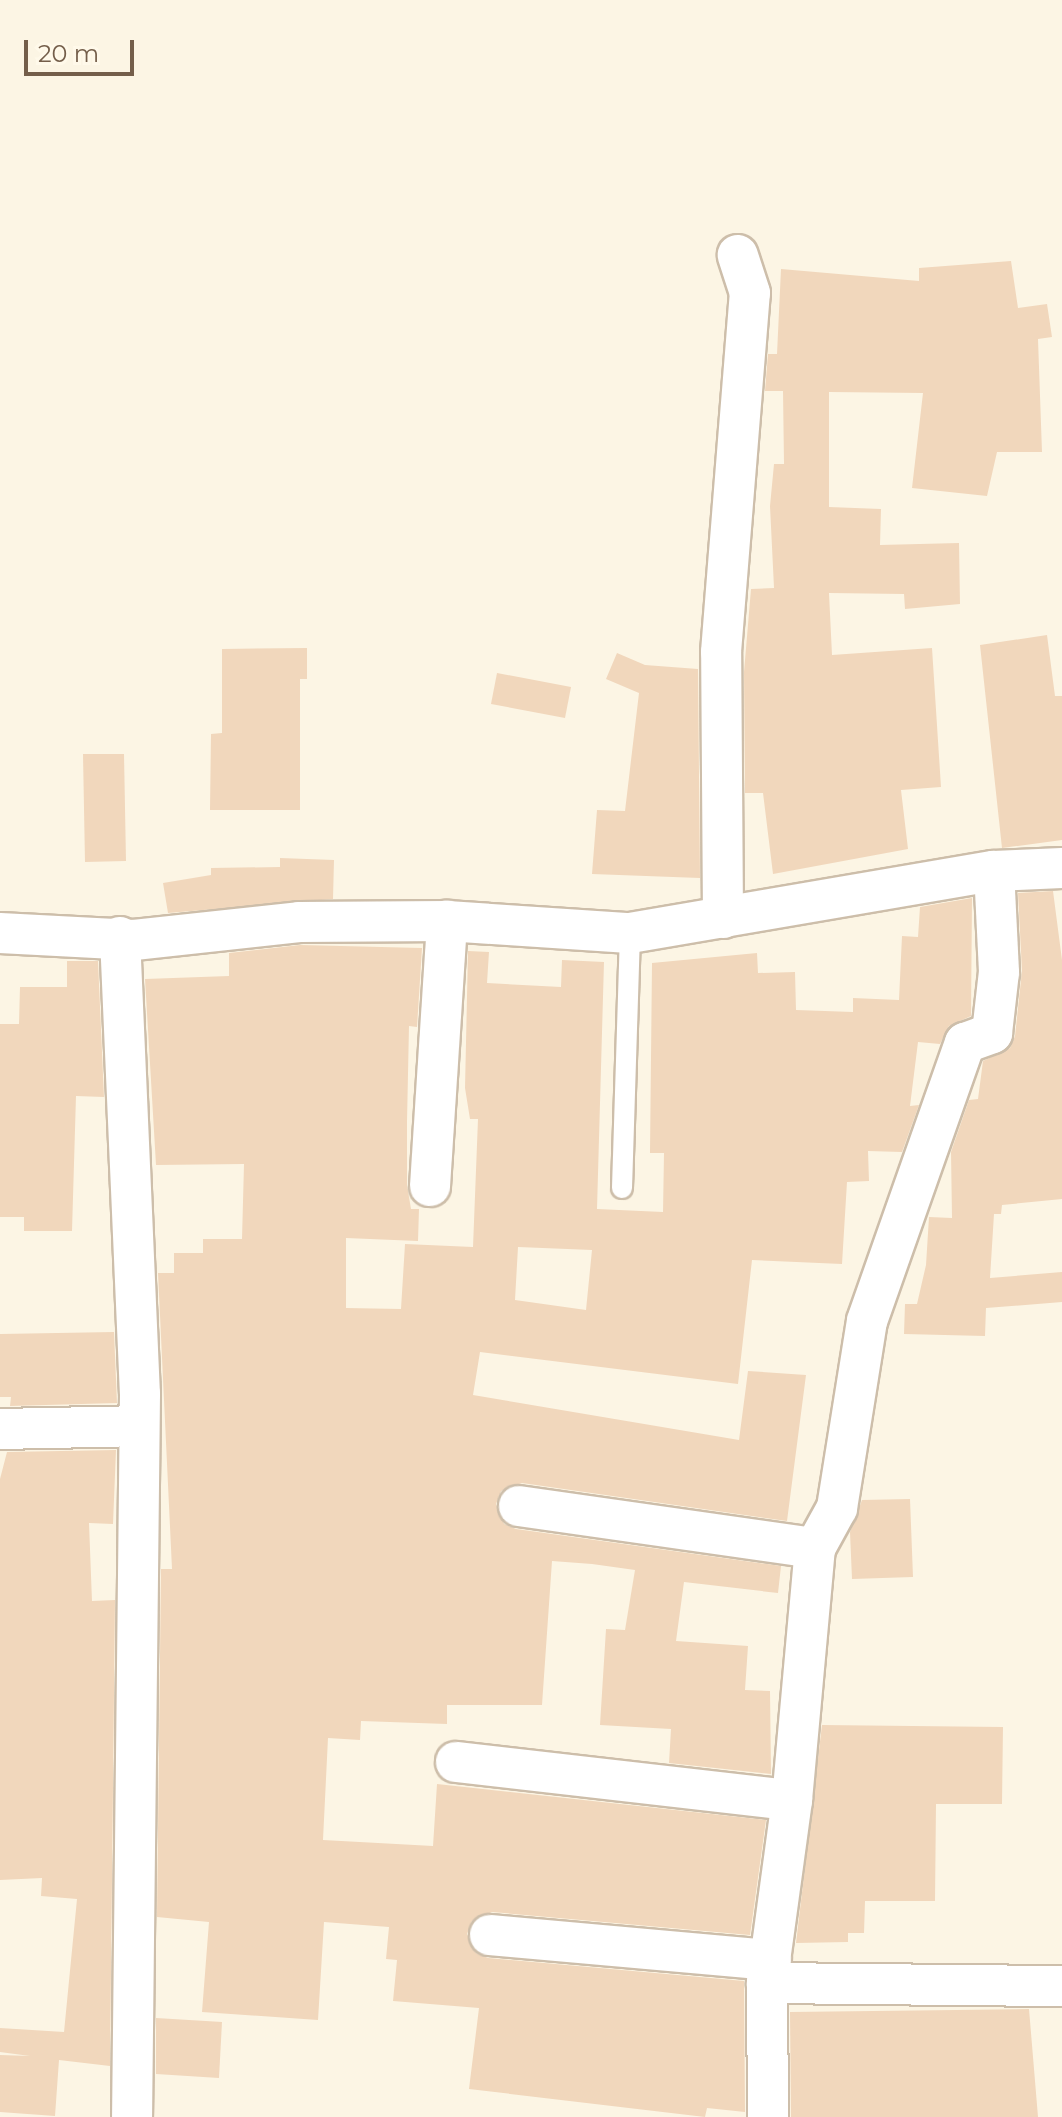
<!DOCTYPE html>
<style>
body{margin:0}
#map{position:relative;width:1062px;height:2117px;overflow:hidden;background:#fcf5e4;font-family:Montserrat,sans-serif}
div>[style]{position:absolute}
.building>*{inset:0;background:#f1d7bc}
.roads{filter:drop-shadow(2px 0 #cdbeaa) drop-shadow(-2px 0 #cdbeaa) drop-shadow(0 2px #cdbeaa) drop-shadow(0 -2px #cdbeaa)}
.service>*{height:20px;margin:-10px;padding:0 10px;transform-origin:10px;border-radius:10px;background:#fff}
.minor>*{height:40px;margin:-20px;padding:0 20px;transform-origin:20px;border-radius:20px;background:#fff}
span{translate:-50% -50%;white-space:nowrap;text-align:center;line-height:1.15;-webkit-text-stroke:8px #fff9ea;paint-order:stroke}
.scale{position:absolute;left:24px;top:40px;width:110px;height:36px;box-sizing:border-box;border:4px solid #745e4a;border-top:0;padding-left:10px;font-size:24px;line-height:28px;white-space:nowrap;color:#745e4a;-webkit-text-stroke:6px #fff9ea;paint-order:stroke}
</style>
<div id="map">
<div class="building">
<i style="clip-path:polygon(1011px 261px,1018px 308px,1047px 304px,1052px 337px,1038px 339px,1042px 452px,997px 452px,987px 496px,912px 488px,923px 393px,829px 392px,829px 507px,881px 509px,880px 545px,959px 543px,960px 604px,905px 609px,904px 594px,829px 593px,832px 655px,932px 648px,941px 787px,901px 790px,908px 849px,773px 874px,763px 793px,745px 793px,744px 672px,751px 589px,774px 588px,770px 506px,774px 464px,784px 464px,783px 391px,765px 391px,768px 354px,777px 354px,781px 269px,919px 281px,919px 268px)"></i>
<i style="clip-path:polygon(1047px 635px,1055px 696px,1062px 696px,1062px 840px,1002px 848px,980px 645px)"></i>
<i style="clip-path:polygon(307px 648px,307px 679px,300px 679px,300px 810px,210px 810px,211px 734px,222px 733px,222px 649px)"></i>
<i style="clip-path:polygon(617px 653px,645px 665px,698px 669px,700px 878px,592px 874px,597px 810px,625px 811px,639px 693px,606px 679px)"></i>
<i style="clip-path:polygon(497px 673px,571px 687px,565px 718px,491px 704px)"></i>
<i style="clip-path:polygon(83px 754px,124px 754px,126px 861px,85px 862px)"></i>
<i style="clip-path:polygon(280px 858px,334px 860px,333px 899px,168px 913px,163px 883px,211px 875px,211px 868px,280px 867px)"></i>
<i style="clip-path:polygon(1053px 891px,1062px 960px,1062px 1199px,1002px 1205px,1001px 1214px,994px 1214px,990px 1278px,1062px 1272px,1062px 1302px,986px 1308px,985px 1336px,904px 1334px,905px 1304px,917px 1304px,926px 1265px,929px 1217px,952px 1218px,951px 1152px,969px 1100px,978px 1099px,983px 1061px,1010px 1048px,1015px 1036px,1022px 971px,1018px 893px)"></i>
<i style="clip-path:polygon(evenodd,972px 898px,971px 1016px,949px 1026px,940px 1044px,918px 1042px,910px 1106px,919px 1105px,902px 1152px,868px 1151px,869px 1181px,847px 1182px,842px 1264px,752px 1260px,738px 1384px,480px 1352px,473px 1395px,739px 1440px,748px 1371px,806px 1375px,787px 1521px,522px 1483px,501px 1491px,496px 1504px,504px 1524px,516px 1529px,781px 1566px,778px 1593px,684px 1582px,676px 1641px,748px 1646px,745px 1690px,770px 1691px,771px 1774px,669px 1763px,671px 1729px,600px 1725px,606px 1629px,625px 1630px,635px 1570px,592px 1564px,552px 1561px,542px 1705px,447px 1705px,447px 1724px,361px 1721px,360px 1740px,328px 1738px,323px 1840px,433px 1846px,437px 1784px,766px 1820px,750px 1935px,492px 1912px,472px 1921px,467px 1934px,476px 1953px,488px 1958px,744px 1981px,745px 2112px,707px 2108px,705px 2117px,469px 2089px,479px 2008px,393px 2001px,397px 1960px,386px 1959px,389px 1927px,324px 1922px,318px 2020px,202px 2012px,209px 1922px,157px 1917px,161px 1569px,172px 1569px,158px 1273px,174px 1273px,174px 1253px,203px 1253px,203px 1239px,242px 1239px,244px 1164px,156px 1165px,145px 979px,229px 976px,229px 953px,300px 945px,422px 948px,417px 1027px,409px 1026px,407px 1122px,407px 1185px,411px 1209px,419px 1209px,418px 1241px,346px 1238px,346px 1308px,401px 1309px,405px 1244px,473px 1247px,478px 1119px,470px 1119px,465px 1088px,468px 951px,489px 952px,487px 983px,561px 987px,562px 960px,604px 962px,597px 1209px,663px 1212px,664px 1153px,650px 1153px,652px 963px,757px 953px,758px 973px,795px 972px,796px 1010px,853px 1012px,853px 998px,899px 1000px,902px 936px,918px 937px,920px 907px,972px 898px,518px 1247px,592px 1250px,586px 1310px,515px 1300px,518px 1247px)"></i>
<i style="clip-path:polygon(67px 961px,98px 961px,104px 1097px,76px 1096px,72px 1231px,24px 1231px,24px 1217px,0 1217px,0 1024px,19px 1024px,20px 987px,67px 987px)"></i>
<i style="clip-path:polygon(114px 1332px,117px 1403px,10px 1406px,11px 1397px,0 1397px,0 1334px)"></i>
<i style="clip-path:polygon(116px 1450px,113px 1524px,89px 1523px,92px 1601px,115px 1600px,110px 2066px,59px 2060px,55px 2116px,0 2112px,0 2055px,30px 2056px,0 2052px,0 2028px,64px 2032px,77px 1899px,41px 1896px,42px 1878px,0 1880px,0 1479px,7px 1452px)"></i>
<i style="clip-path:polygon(910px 1499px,913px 1577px,852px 1579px,850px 1532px,862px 1500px)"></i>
<i style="clip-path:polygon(822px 1725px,1003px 1727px,1002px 1804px,936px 1804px,935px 1901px,865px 1901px,864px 1933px,848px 1933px,848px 1942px,796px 1943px)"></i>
<i style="clip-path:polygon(1029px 2009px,1038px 2117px,791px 2117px,790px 2012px)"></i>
<i style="clip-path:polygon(156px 2018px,222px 2022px,219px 2078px,156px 2074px)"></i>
</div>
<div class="roads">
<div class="service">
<i style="left:622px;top:1188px;width:255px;rotate:-88.2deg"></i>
</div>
<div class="minor">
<i style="left:723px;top:918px;width:266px;rotate:-90.4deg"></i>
<i style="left:721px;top:652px;width:360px;rotate:-85.4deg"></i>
<i style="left:750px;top:293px;width:40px;rotate:-108deg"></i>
<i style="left:0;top:933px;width:134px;rotate:3deg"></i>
<i style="left:134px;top:940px;width:166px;rotate:-6.2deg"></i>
<i style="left:299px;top:922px;width:148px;rotate:-0.4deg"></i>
<i style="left:447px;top:921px;width:183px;rotate:3.8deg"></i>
<i style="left:630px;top:933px;width:369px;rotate:-9.7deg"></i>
<i style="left:994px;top:871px;width:68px;rotate:-2.5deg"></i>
<i style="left:120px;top:937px;width:457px;rotate:87.5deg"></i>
<i style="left:140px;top:1394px;width:723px;rotate:90.63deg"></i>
<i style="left:430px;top:1186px;width:266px;rotate:-86.3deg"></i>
<i style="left:0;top:1429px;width:139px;rotate:-1.2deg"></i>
<i style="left:519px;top:1506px;width:299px;rotate:8.1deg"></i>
<i style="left:456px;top:1762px;width:338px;rotate:6.5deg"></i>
<i style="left:792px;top:1800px;width:253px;rotate:-84.8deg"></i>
<i style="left:815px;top:1548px;width:46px;rotate:-61.2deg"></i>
<i style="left:837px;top:1508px;width:189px;rotate:-80.9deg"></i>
<i style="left:867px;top:1321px;width:295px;rotate:-70.6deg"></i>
<i style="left:965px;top:1043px;width:29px;rotate:-20deg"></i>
<i style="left:992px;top:1033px;width:61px;rotate:-83.5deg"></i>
<i style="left:999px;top:972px;width:101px;rotate:-92.8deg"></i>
<i style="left:792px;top:1800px;width:185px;rotate:97.8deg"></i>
<i style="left:767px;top:1983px;width:295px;rotate:0.6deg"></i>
<i style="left:490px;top:1935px;width:282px;rotate:5.1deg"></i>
<i style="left:767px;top:1983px;width:134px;rotate:89.6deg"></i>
</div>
</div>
<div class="scale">20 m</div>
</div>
